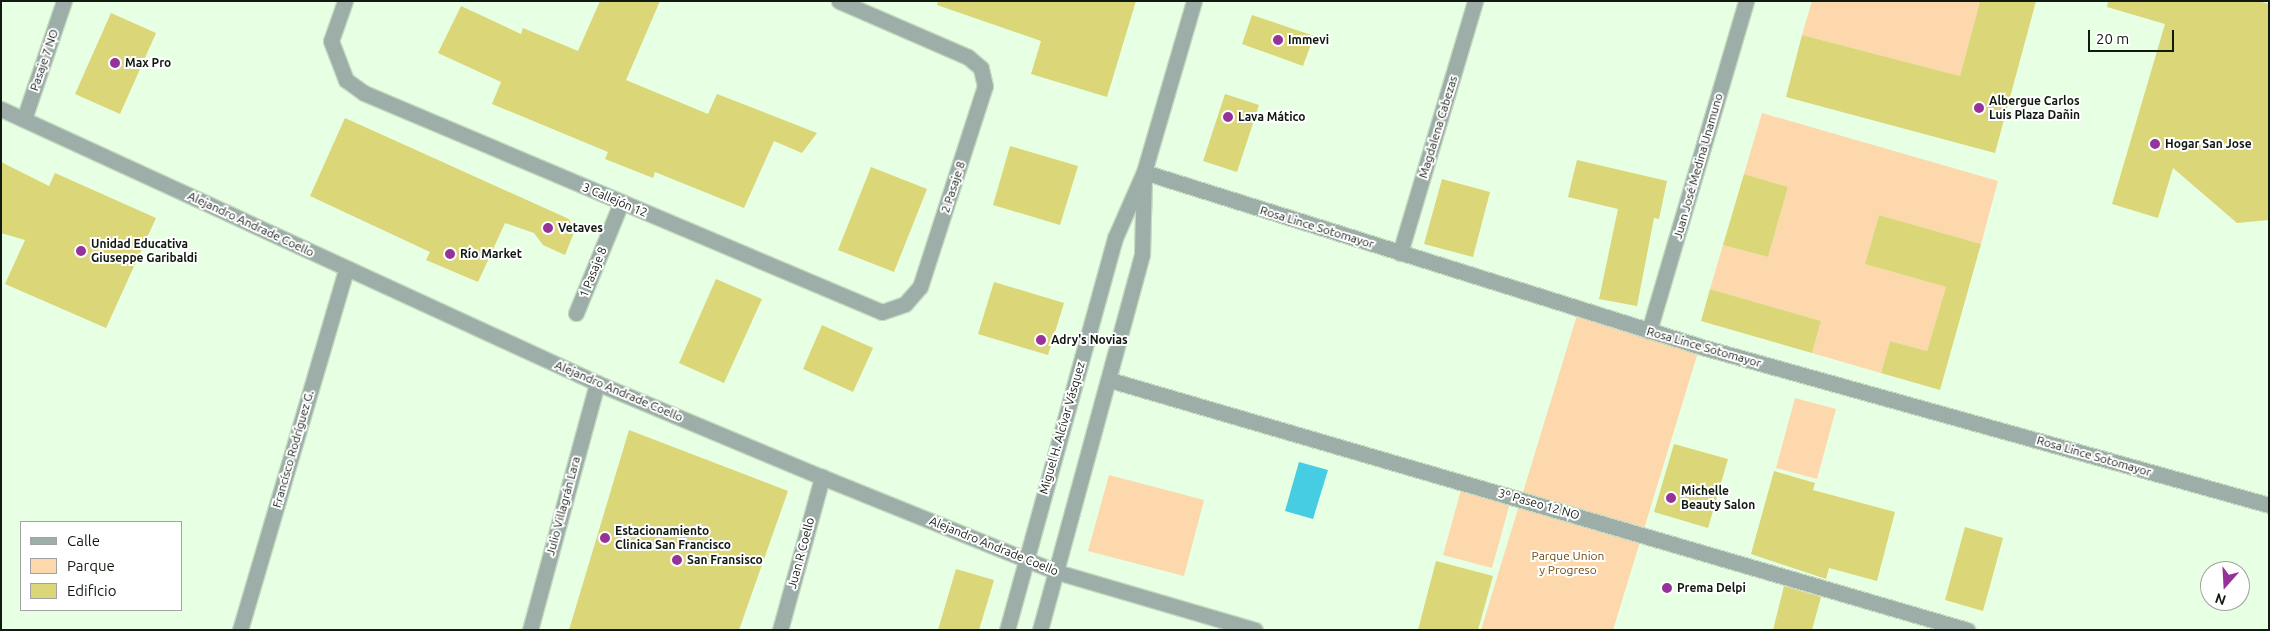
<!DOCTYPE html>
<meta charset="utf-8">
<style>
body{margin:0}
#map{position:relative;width:2270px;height:631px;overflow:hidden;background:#e7ffe3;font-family:Ubuntu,sans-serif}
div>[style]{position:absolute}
.green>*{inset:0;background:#fdd8ac}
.water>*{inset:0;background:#46cce3}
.building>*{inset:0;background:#dbd677}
.roads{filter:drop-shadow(1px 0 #c5dac1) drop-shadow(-1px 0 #c5dac1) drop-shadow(0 1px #c5dac1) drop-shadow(0 -1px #c5dac1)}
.minor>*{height:15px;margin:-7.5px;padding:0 7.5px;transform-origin:7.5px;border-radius:7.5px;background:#9daea9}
.tertiary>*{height:15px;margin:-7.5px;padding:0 7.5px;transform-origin:7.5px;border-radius:7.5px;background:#9daea9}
.dots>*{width:14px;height:14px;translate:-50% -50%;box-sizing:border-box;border:2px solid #fff;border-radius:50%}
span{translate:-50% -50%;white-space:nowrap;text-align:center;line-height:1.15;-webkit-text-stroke:4px #fff;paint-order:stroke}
.poi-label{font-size:12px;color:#111a10;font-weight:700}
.left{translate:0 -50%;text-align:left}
.street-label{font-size:12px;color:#111a10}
.park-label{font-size:12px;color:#70480c}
.frame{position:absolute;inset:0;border:2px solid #111a10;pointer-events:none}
.legend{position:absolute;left:20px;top:521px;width:162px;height:90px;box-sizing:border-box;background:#fff;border:1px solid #a0a39f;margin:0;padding:6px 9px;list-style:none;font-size:15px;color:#111a10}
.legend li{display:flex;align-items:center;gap:10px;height:25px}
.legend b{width:25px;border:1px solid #a0a39f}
.north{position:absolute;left:2200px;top:561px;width:50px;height:50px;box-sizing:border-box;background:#fff;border:1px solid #a0a39f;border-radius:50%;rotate:199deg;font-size:14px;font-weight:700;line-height:20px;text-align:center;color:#111a10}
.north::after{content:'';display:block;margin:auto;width:18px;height:22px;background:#96339a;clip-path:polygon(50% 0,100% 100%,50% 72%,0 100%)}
.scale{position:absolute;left:2088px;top:30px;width:86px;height:22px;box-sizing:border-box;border:2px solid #111a10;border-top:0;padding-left:6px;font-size:15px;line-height:18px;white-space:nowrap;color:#111a10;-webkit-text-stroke:4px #fff;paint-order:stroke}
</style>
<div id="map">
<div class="green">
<i style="clip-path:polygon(1812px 1px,1980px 1px,1960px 76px,1802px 35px)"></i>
<i style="clip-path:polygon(1762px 113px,1998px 181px,1981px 244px,1879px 215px,1865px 264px,1946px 287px,1927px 351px,1890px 341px,1881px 373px,1812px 353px,1821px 321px,1710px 289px,1723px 245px,1768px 257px,1788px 187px,1744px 174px)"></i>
<i style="clip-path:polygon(1578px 312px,1699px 349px,1613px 630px,1481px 630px)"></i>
<i style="clip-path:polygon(1795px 398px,1836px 409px,1817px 479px,1776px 468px)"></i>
<i style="clip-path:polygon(1109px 475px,1204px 500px,1184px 576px,1088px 551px)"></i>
<i style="clip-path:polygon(1461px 490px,1510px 503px,1492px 568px,1443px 555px)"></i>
</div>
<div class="water">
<i style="clip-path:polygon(1299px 462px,1328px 470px,1313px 519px,1285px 511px)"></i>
</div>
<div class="building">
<i style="clip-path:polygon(600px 1px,660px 1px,626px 80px,708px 114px,717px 94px,817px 133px,802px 153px,774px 141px,744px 208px,655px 172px,653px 178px,605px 159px,608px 152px,492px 104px,501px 82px,438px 53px,461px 6px,521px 34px,523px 28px,578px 51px)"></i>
<i style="clip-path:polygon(938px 1px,1136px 1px,1107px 97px,1031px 74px,1041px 41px,937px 5px)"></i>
<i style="clip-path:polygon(1980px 1px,2036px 1px,1995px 153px,1786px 97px,1802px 35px,1960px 76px)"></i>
<i style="clip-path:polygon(2108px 1px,2258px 1px,2269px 4px,2269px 220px,2237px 223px,2173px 168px,2158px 218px,2112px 204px,2165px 24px,2107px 7px)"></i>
<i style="clip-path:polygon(111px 13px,156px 33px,120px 114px,75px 94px)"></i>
<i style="clip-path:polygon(1252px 15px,1314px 36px,1303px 66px,1242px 44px)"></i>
<i style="clip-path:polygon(1225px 94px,1259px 105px,1237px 172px,1203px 161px)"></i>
<i style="clip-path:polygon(345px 118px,569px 219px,575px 230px,565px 255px,543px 245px,534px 233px,505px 223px,478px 282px,426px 260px,430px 252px,310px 196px)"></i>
<i style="clip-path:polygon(1010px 146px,1078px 166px,1060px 225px,993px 205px)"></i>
<i style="clip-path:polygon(1577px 160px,1667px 181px,1659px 219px,1654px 218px,1637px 306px,1599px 299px,1618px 209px,1568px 197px)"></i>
<i style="clip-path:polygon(1px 162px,49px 186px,55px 173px,156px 218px,106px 328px,5px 284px,25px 240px,1px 233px)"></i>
<i style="clip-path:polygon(871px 167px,927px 189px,894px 272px,838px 250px)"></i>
<i style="clip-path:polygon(1744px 174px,1788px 187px,1768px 257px,1723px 245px)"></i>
<i style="clip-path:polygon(1442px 179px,1490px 192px,1473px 257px,1424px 244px)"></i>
<i style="clip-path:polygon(1879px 215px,1981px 244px,1940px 390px,1881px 373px,1890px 341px,1927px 351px,1946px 287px,1865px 264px)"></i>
<i style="clip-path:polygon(716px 279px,762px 299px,724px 383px,679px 363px)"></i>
<i style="clip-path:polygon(994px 282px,1064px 303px,1048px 355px,978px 334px)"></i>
<i style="clip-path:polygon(1710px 289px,1821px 321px,1812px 353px,1701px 321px)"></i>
<i style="clip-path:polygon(822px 325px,873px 348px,853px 392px,803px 369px)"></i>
<i style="clip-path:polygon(629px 430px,788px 491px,739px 630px,569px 630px)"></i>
<i style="clip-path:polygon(1674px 444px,1728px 459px,1708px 528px,1654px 512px)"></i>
<i style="clip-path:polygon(1774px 471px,1815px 483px,1813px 490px,1895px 512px,1877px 581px,1829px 568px,1826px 579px,1751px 554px)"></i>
<i style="clip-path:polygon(1965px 527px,2003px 538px,1983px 611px,1945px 600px)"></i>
<i style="clip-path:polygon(1436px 561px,1493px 576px,1478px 630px,1418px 630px)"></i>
<i style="clip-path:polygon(956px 569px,994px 580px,979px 630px,938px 630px)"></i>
<i style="clip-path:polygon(1784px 586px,1821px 597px,1812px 630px,1773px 630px)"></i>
</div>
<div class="roads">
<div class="minor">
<i style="left:345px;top:1px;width:42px;rotate:109.3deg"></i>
<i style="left:331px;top:41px;width:42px;rotate:69deg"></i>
<i style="left:346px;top:80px;width:22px;rotate:36deg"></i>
<i style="left:364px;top:93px;width:562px;rotate:22.92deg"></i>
<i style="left:882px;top:312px;width:24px;rotate:-19deg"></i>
<i style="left:905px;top:304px;width:23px;rotate:-49deg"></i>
<i style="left:920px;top:287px;width:211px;rotate:-72.1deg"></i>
<i style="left:985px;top:86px;width:18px;rotate:-103deg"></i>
<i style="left:981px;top:68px;width:17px;rotate:-140deg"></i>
<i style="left:968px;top:57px;width:141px;rotate:-156.5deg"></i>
<i style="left:1px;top:109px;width:656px;rotate:24.69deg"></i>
<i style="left:597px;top:383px;width:244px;rotate:22.7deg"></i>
<i style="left:822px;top:477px;width:253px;rotate:22deg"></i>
<i style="left:1057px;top:572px;width:206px;rotate:16.3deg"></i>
<i style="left:24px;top:119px;width:125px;rotate:-71.3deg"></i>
<i style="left:1144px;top:172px;width:585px;rotate:17.41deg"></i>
<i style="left:1702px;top:347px;width:589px;rotate:15.57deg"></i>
<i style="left:1400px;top:253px;width:263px;rotate:-73.4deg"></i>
<i style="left:576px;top:313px;width:119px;rotate:-67.8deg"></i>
<i style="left:1649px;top:331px;width:344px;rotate:-73.6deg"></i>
<i style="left:1110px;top:380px;width:893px;rotate:16.26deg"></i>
<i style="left:240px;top:630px;width:376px;rotate:-73.6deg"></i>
<i style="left:530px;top:630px;width:256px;rotate:-74.8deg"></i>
<i style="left:780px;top:630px;width:159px;rotate:-74.6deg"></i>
</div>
<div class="tertiary">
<i style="left:1007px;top:630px;width:407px;rotate:-74.6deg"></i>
<i style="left:1115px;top:238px;width:72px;rotate:-66.3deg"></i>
<i style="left:1144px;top:172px;width:178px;rotate:-73.7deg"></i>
<i style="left:1040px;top:630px;width:390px;rotate:-74.8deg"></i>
<i style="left:1142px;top:254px;width:75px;rotate:-88.5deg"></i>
</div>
</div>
<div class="dots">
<i style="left:1278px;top:40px;background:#96339a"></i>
<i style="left:115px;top:63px;background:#96339a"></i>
<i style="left:1979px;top:108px;background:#96339a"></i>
<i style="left:1228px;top:117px;background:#96339a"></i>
<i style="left:2155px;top:144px;background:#96339a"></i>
<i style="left:548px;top:228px;background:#96339a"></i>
<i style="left:81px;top:251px;background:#96339a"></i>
<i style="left:450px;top:254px;background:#96339a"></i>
<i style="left:1041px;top:340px;background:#96339a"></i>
<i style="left:1671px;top:498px;background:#96339a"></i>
<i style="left:605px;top:538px;background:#96339a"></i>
<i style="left:677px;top:560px;background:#96339a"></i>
<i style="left:1667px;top:588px;background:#96339a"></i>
</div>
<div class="poi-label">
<span class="left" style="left:1288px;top:40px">Immevi</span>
<span class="left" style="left:125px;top:63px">Max Pro</span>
<span class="left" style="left:1989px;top:108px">Albergue Carlos<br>Luis Plaza Dañin</span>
<span class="left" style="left:1238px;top:117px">Lava Mático</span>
<span class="left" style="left:2165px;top:144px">Hogar San Jose</span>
<span class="left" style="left:558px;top:228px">Vetaves</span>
<span class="left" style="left:91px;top:251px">Unidad Educativa<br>Giuseppe Garibaldi</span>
<span class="left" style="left:460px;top:254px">Río Market</span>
<span class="left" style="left:1051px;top:340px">Adry's Novias</span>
<span class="left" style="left:1681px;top:498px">Michelle<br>Beauty Salon</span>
<span class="left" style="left:615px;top:538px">Estacionamiento<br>Clinica San Francisco</span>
<span class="left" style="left:687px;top:560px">San Fransisco</span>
<span class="left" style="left:1677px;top:588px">Prema Delpi</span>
</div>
<div class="street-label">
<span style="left:44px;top:60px;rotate:-71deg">Pasaje 7 NO</span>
<span style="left:1438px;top:127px;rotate:-73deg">Magdalena Cabezas</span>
<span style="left:1698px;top:166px;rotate:-74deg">Juan José Medina Unamuno</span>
<span style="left:953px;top:187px;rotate:-72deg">2 Pasaje 8</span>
<span style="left:615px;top:200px;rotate:23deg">3 Callejón 12</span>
<span style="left:251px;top:224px;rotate:25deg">Alejandro Andrade Coello</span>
<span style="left:1317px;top:227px;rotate:17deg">Rosa Lince Sotomayor</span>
<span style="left:593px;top:272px;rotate:-68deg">1 Pasaje 8</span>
<span style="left:1704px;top:347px;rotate:16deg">Rosa Lince Sotomayor</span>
<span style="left:619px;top:391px;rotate:23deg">Alejandro Andrade Coello</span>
<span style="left:1062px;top:428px;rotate:-74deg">Miguel H. Alcívar Vásquez</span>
<span style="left:293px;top:449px;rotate:-74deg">Francísco Rodríguez G.</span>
<span style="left:2094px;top:456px;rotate:16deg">Rosa Lince Sotomayor</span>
<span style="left:1539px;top:504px;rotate:16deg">3º Paseo 12 NO</span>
<span style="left:563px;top:506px;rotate:-75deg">Julio Villagrán Lara</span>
<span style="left:994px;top:546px;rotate:22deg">Alejandro Andrade Coello</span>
<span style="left:801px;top:553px;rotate:-75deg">Juan R Coello</span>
</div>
<div class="park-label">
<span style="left:1568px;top:563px">Parque Union<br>y Progreso</span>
</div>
<div class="frame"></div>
<ul class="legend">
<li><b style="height:6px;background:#9daea9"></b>Calle</li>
<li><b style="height:14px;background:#fdd8ac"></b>Parque</li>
<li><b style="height:14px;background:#dbd677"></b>Edificio</li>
</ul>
<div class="north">N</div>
<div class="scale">20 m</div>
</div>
